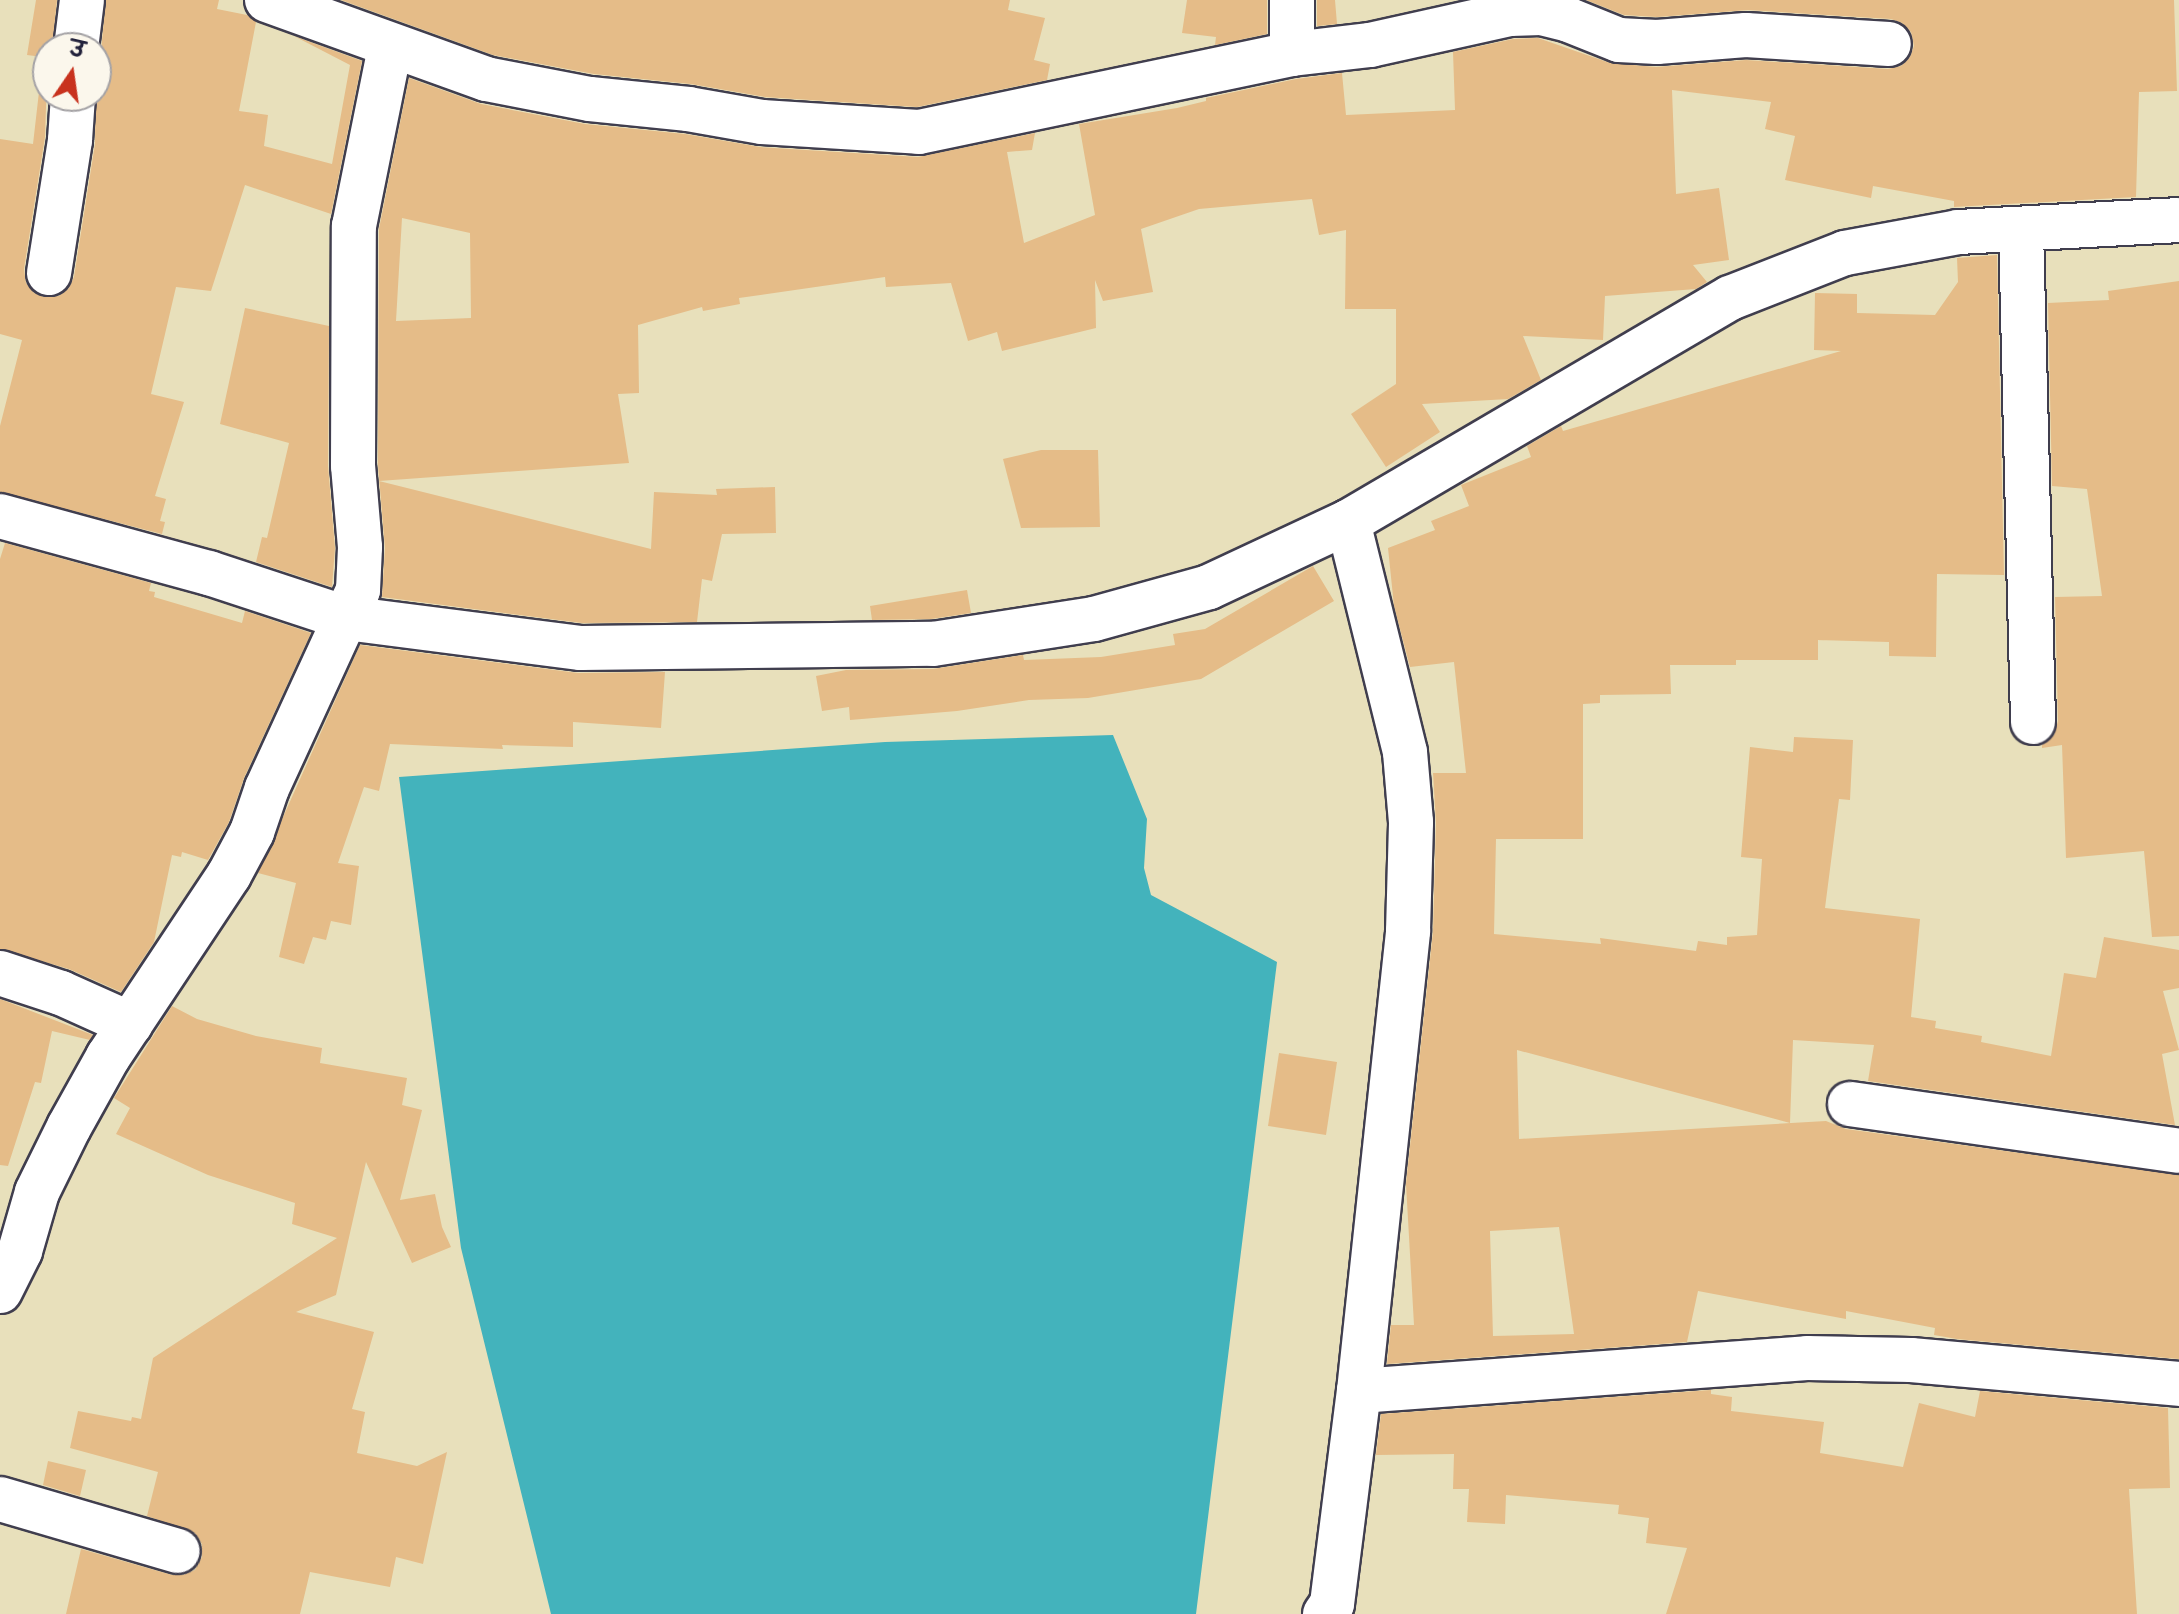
<!DOCTYPE html>
<meta charset="utf-8">
<style>
body{margin:0}
#map{position:relative;width:2179px;height:1614px;overflow:hidden;background:#e8e0bb;font-family:"Architects Daughter","Playpen Sans Deva",sans-serif}
div>[style]{position:absolute}
.water>*{inset:0;background:#43b3bc}
.building>*{inset:0;background:#e5bc88}
.roads{filter:drop-shadow(2px 0 #403e4e) drop-shadow(-2px 0 #403e4e) drop-shadow(0 2px #403e4e) drop-shadow(0 -2px #403e4e)}
.minor>*{height:44px;margin:-22px;padding:0 22px;transform-origin:22px;border-radius:22px;background:#fff}
span{translate:-50% -50%;white-space:nowrap;text-align:center;line-height:1.15;-webkit-text-stroke:6px #fbf7ec;paint-order:stroke}
.north{position:absolute;left:32px;top:32px;width:80px;height:80px;box-sizing:border-box;background:#fbf7ec;border:2px solid #a4a2a5;border-radius:50%;rotate:13deg;font-size:22px;font-weight:700;line-height:32px;text-align:center;color:#22223b}
.north::after{content:'';display:block;margin:auto;width:28px;height:36px;background:#c8321e;clip-path:polygon(50% 0,100% 100%,50% 72%,0 100%)}
</style>
<div id="map">
<div class="water">
<i style="clip-path:polygon(1113px 735px,1147px 819px,1144px 868px,1151px 895px,1277px 962px,1196px 1614px,551px 1614px,461px 1248px,399px 777px,885px 742px)"></i>
</div>
<div class="building">
<i style="clip-path:polygon(36px 0,57px 0,52px 48px,48px 48px,45px 137px,24px 269px,26px 283px,34px 293px,44px 297px,59px 296px,69px 288px,74px 277px,95px 144px,96px 63px,101px 51px,106px 0,219px 0,217px 9px,247px 15px,256px 22px,239px 111px,268px 115px,264px 146px,332px 164px,350px 65px,294px 36px,362px 61px,331px 214px,245px 185px,211px 291px,176px 287px,151px 394px,184px 402px,155px 496px,166px 499px,160px 521px,165px 522px,162px 534px,0 492px,0 426px,22px 340px,0 334px,0 139px,33px 144px,43px 57px,27px 55px)"></i>
<i style="clip-path:polygon(341px 0,1010px 0,1008px 10px,1045px 18px,1034px 60px,1050px 64px,1047px 80px,917px 107px,765px 97px,691px 84px,594px 74px,493px 55px)"></i>
<i style="clip-path:polygon(1187px 0,1267px 0,1267px 34px,1215px 45px,1216px 37px,1182px 33px)"></i>
<i style="clip-path:polygon(1317px 0,1335px 0,1337px 24px,1317px 26px)"></i>
<i style="clip-path:polygon(evenodd,1586px 0,2174px 0,2177px 91px,2139px 92px,2136px 197px,1954px 207px,1954px 201px,1873px 186px,1871px 198px,1785px 180px,1795px 136px,1765px 129px,1771px 102px,1672px 90px,1676px 194px,1719px 188px,1729px 260px,1693px 265px,1707px 282px,1696px 289px,1605px 296px,1603px 340px,1523px 336px,1541px 380px,1508px 399px,1422px 404px,1440px 432px,1386px 467px,1351px 414px,1396px 384px,1396px 309px,1345px 309px,1346px 230px,1319px 235px,1312px 199px,1199px 209px,1141px 229px,1153px 292px,1103px 301px,1095px 280px,1096px 328px,1002px 351px,997px 332px,968px 341px,951px 283px,886px 287px,885px 277px,739px 298px,740px 304px,703px 311px,702px 307px,638px 325px,639px 393px,618px 394px,629px 463px,379px 481px,651px 549px,654px 492px,717px 495px,716px 489px,775px 487px,776px 533px,722px 534px,712px 581px,702px 579px,697px 622px,582px 623px,382px 597px,385px 548px,378px 465px,379px 229px,409px 78px,481px 104px,585px 124px,685px 134px,760px 147px,918px 157px,1035px 133px,1032px 150px,1007px 152px,1024px 243px,1095px 215px,1079px 124px,1177px 108px,1206px 101px,1206px 98px,1296px 79px,1342px 73px,1346px 115px,1455px 110px,1453px 52px,1513px 39px,1538px 38px,1610px 63px,1656px 67px,1746px 60px,1888px 69px,1901px 66px,1910px 57px,1914px 46px,1911px 32px,1902px 23px,1891px 19px,1748px 10px,1657px 17px,1624px 15px,1586px 0,402px 218px,470px 233px,471px 318px,396px 321px,402px 218px)"></i>
<i style="clip-path:polygon(evenodd,1997px 255px,2004px 575px,1937px 574px,1936px 657px,1889px 656px,1889px 642px,1818px 640px,1818px 660px,1736px 660px,1736px 665px,1670px 665px,1671px 694px,1600px 695px,1600px 703px,1583px 704px,1583px 839px,1496px 839px,1494px 934px,1601px 944px,1600px 938px,1696px 951px,1698px 941px,1727px 945px,1727px 937px,1757px 935px,1762px 859px,1741px 857px,1750px 747px,1793px 752px,1794px 737px,1853px 740px,1850px 800px,1839px 799px,1825px 908px,1920px 919px,1911px 1017px,1936px 1021px,1935px 1028px,1982px 1036px,1981px 1042px,2051px 1056px,2064px 973px,2096px 978px,2104px 937px,2179px 950px,2179px 988px,2163px 991px,2179px 1050px,2162px 1054px,2175px 1125px,1868px 1081px,1874px 1045px,1793px 1040px,1790px 1123px,1517px 1050px,1519px 1139px,1826px 1121px,1846px 1129px,2179px 1175px,2179px 1359px,1957px 1339px,1934px 1335px,1935px 1328px,1846px 1311px,1846px 1319px,1698px 1291px,1687px 1342px,1387px 1364px,1391px 1325px,1414px 1325px,1406px 1184px,1433px 932px,1436px 823px,1433px 773px,1466px 773px,1454px 662px,1410px 667px,1394px 606px,1388px 548px,1435px 530px,1431px 521px,1469px 506px,1461px 485px,1531px 457px,1527px 446px,1561px 426px,1563px 431px,1841px 351px,1814px 350px,1815px 293px,1857px 294px,1857px 313px,1935px 315px,1958px 282px,1957px 258px,1997px 255px,1559px 1227px,1574px 1334px,1493px 1336px,1490px 1231px,1559px 1227px)"></i>
<i style="clip-path:polygon(2179px 281px,2179px 936px,2152px 937px,2144px 851px,2066px 858px,2062px 745px,2042px 748px,2042px 745px,2054px 735px,2058px 721px,2055px 597px,2102px 596px,2087px 489px,2052px 486px,2048px 303px,2109px 300px,2108px 291px)"></i>
<i style="clip-path:polygon(245px 308px,329px 326px,328px 466px,335px 548px,332px 587px,256px 562px,262px 537px,267px 538px,289px 443px,220px 424px)"></i>
<i style="clip-path:polygon(1041px 450px,1098px 450px,1100px 527px,1021px 528px,1003px 459px)"></i>
<i style="clip-path:polygon(5px 543px,151px 583px,149px 591px,155px 592px,154px 597px,242px 623px,245px 611px,311px 633px,244px 778px,229px 822px,208px 860px,182px 852px,181px 857px,172px 855px,154px 942px,121px 992px,69px 969px,0 949px,0 559px)"></i>
<i style="clip-path:polygon(1313px 566px,1334px 601px,1201px 679px,1088px 698px,1029px 700px,957px 711px,850px 720px,849px 707px,822px 711px,816px 676px,846px 670px,933px 669px,1023px 655px,1024px 660px,1101px 657px,1175px 645px,1173px 634px,1205px 629px)"></i>
<i style="clip-path:polygon(967px 590px,971px 613px,931px 619px,872px 620px,870px 606px)"></i>
<i style="clip-path:polygon(360px 645px,578px 673px,665px 672px,661px 728px,573px 722px,573px 747px,502px 745px,503px 749px,390px 744px,379px 791px,364px 787px,338px 863px,359px 866px,351px 925px,331px 921px,326px 940px,313px 937px,304px 964px,279px 957px,296px 883px,258px 873px)"></i>
<i style="clip-path:polygon(0 999px,93px 1035px,90px 1040px,52px 1031px,41px 1083px,35px 1082px,8px 1166px,0 1165px)"></i>
<i style="clip-path:polygon(172px 1006px,197px 1019px,256px 1036px,322px 1048px,320px 1063px,407px 1078px,402px 1105px,422px 1110px,400px 1200px,435px 1194px,442px 1227px,451px 1247px,412px 1263px,366px 1162px,336px 1295px,296px 1312px,374px 1332px,352px 1409px,365px 1412px,357px 1453px,417px 1466px,447px 1452px,423px 1564px,396px 1557px,390px 1587px,310px 1572px,300px 1614px,66px 1614px,81px 1549px,172px 1575px,183px 1575px,195px 1570px,202px 1557px,202px 1544px,195px 1533px,147px 1516px,158px 1472px,70px 1448px,78px 1411px,131px 1421px,132px 1417px,141px 1419px,153px 1358px,337px 1238px,292px 1224px,295px 1203px,208px 1175px,116px 1134px,130px 1108px,114px 1098px)"></i>
<i style="clip-path:polygon(1279px 1053px,1337px 1062px,1326px 1135px,1268px 1126px)"></i>
<i style="clip-path:polygon(1711px 1390px,1711px 1394px,1732px 1397px,1731px 1411px,1824px 1422px,1820px 1453px,1903px 1467px,1919px 1403px,1975px 1417px,1980px 1391px,2168px 1408px,2170px 1488px,2129px 1489px,2137px 1614px,1666px 1614px,1687px 1548px,1646px 1543px,1649px 1518px,1618px 1514px,1619px 1505px,1506px 1495px,1505px 1524px,1467px 1522px,1469px 1489px,1453px 1489px,1454px 1454px,1376px 1455px,1381px 1414px)"></i>
<i style="clip-path:polygon(48px 1461px,86px 1470px,80px 1496px,43px 1485px)"></i>
</div>
<div class="roads">
<div class="minor">
<i style="left:267px;top:0;width:233px;rotate:19.8deg"></i>
<i style="left:486px;top:79px;width:106px;rotate:10.9deg"></i>
<i style="left:590px;top:99px;width:99px;rotate:5.8deg"></i>
<i style="left:688px;top:109px;width:75px;rotate:10deg"></i>
<i style="left:762px;top:122px;width:157px;rotate:3.6deg"></i>
<i style="left:919px;top:132px;width:381px;rotate:-11.8deg"></i>
<i style="left:1292px;top:54px;width:79px;rotate:-6.6deg"></i>
<i style="left:1370px;top:45px;width:143px;rotate:-12.5deg"></i>
<i style="left:1510px;top:14px;width:31px;rotate:-2deg"></i>
<i style="left:1541px;top:13px;width:29px;rotate:14deg"></i>
<i style="left:1569px;top:20px;width:54px;rotate:21.8deg"></i>
<i style="left:1619px;top:40px;width:38px;rotate:3deg"></i>
<i style="left:1657px;top:42px;width:89px;rotate:-4.5deg"></i>
<i style="left:1746px;top:35px;width:143px;rotate:3.6deg"></i>
<i style="left:76px;top:48px;width:48px;rotate:-82.9deg"></i>
<i style="left:1292px;top:54px;width:54px;rotate:-90deg"></i>
<i style="left:2021px;top:230px;width:492px;rotate:88.6deg"></i>
<i style="left:49px;top:273px;width:135px;rotate:-81deg"></i>
<i style="left:70px;top:140px;width:44px;rotate:-86.1deg"></i>
<i style="left:0;top:516px;width:217px;rotate:15.3deg"></i>
<i style="left:209px;top:573px;width:144px;rotate:18.2deg"></i>
<i style="left:346px;top:618px;width:237px;rotate:7.3deg"></i>
<i style="left:581px;top:648px;width:352px;rotate:-0.7deg"></i>
<i style="left:933px;top:644px;width:163px;rotate:-8.8deg"></i>
<i style="left:1094px;top:619px;width:119px;rotate:-15.5deg"></i>
<i style="left:1209px;top:587px;width:153px;rotate:-25.1deg"></i>
<i style="left:1348px;top:522px;width:443px;rotate:-30.4deg"></i>
<i style="left:1730px;top:298px;width:123px;rotate:-21.4deg"></i>
<i style="left:1845px;top:253px;width:115px;rotate:-10.5deg"></i>
<i style="left:1958px;top:232px;width:221px;rotate:-3.1deg"></i>
<i style="left:0;top:973px;width:64px;rotate:18.2deg"></i>
<i style="left:61px;top:993px;width:76px;rotate:24.2deg"></i>
<i style="left:1850px;top:1104px;width:332px;rotate:8.1deg"></i>
<i style="left:0;top:1291px;width:45px;rotate:-63.4deg"></i>
<i style="left:20px;top:1251px;width:61px;rotate:-73.9deg"></i>
<i style="left:37px;top:1192px;width:72px;rotate:-63.8deg"></i>
<i style="left:69px;top:1127px;width:80px;rotate:-60.9deg"></i>
<i style="left:108px;top:1057px;width:219px;rotate:-56.4deg"></i>
<i style="left:229px;top:875px;width:49px;rotate:-61.9deg"></i>
<i style="left:252px;top:832px;width:46px;rotate:-71.2deg"></i>
<i style="left:267px;top:788px;width:218px;rotate:-65.3deg"></i>
<i style="left:358px;top:590px;width:43px;rotate:-87.3deg"></i>
<i style="left:360px;top:547px;width:81px;rotate:-94.9deg"></i>
<i style="left:353px;top:466px;width:240px;rotate:-89.8deg"></i>
<i style="left:354px;top:226px;width:183px;rotate:-78.6deg"></i>
<i style="left:1359px;top:1391px;width:449px;rotate:-4.2deg"></i>
<i style="left:1807px;top:1358px;width:104px;rotate:1.1deg"></i>
<i style="left:1911px;top:1360px;width:269px;rotate:5.1deg"></i>
<i style="left:0;top:1499px;width:185px;rotate:16.3deg"></i>
<i style="left:1325px;top:1614px;width:12px;rotate:-55deg"></i>
<i style="left:1332px;top:1604px;width:215px;rotate:-82.8deg"></i>
<i style="left:1359px;top:1391px;width:463px;rotate:-83.9deg"></i>
<i style="left:1408px;top:931px;width:109px;rotate:-88.4deg"></i>
<i style="left:1411px;top:822px;width:70px;rotate:-94.9deg"></i>
<i style="left:1405px;top:752px;width:237px;rotate:-103.9deg"></i>
</div>
</div>
<div class="north">उ</div>
</div>
